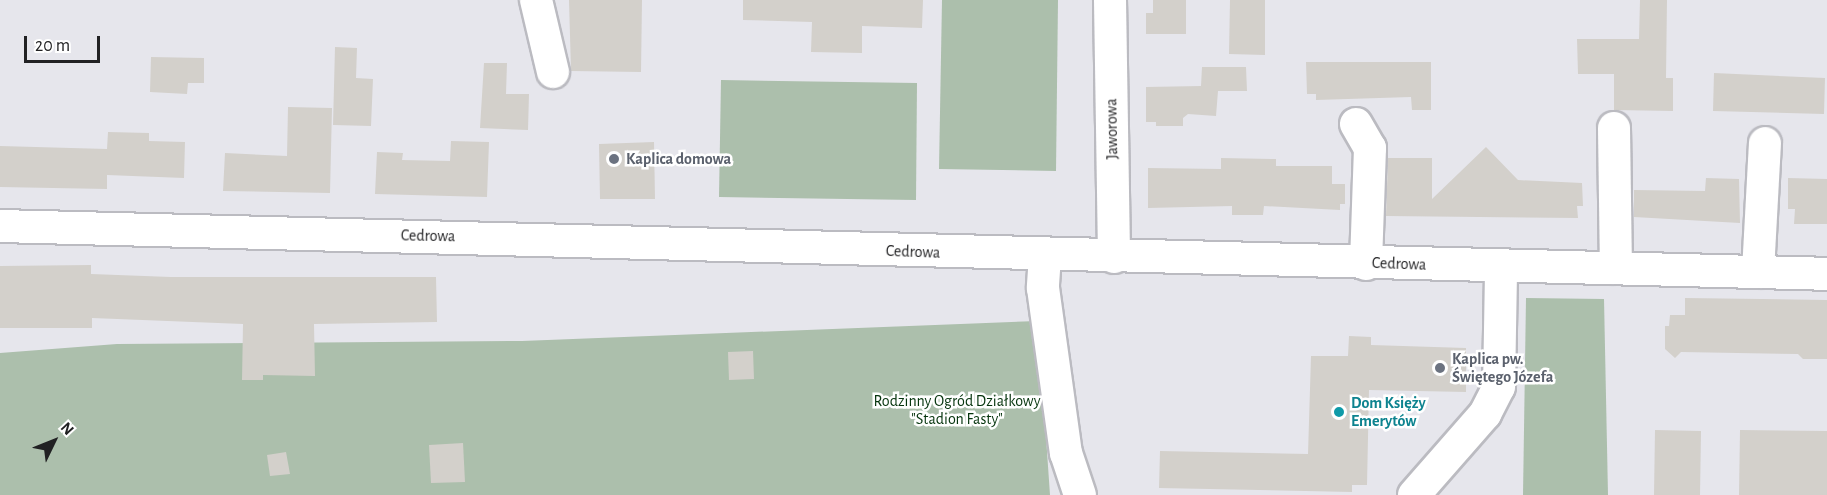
<!DOCTYPE html>
<meta charset="utf-8">
<style>
body{margin:0}
#map{position:relative;width:1827px;height:495px;overflow:hidden;background:#e6e6ec;font-family:"Alegreya Sans",sans-serif}
div>[style]{position:absolute}
.green>*{inset:0;background:#acbfac}
.building>*{inset:0;background:#d3d0cb}
.roads{filter:drop-shadow(2px 0 #bbbbc1) drop-shadow(-2px 0 #bbbbc1) drop-shadow(0 2px #bbbbc1) drop-shadow(0 -2px #bbbbc1)}
.minor>*{height:32px;margin:-16px;padding:0 16px;transform-origin:16px;border-radius:16px;background:#fff}
.dots>*{width:16px;height:16px;translate:-50% -50%;box-sizing:border-box;border:3px solid #fff;border-radius:50%}
span{translate:-50% -50%;white-space:nowrap;text-align:center;line-height:1.15;-webkit-text-stroke:5px #fff;paint-order:stroke}
.street-label{font-size:16px;color:#212123}
.worship-label{font-size:16px;color:#5b616d;font-weight:700}
.left{translate:0 -50%;text-align:left}
.park-label{font-size:16px;color:#05340d}
.culture-label{font-size:16px;color:#0d838f;font-weight:700}
.north{position:absolute;left:24px;top:411px;width:60px;height:60px;-webkit-text-stroke:4px #fff;paint-order:stroke;rotate:47deg;font-size:16px;font-weight:700;line-height:24px;text-align:center;color:#212123}
.north::after{content:'';display:block;margin:auto;width:21px;height:27px;background:#212123;clip-path:polygon(50% 0,100% 100%,50% 72%,0 100%)}
.scale{position:absolute;left:24px;top:36px;width:76px;height:27px;box-sizing:border-box;border:3px solid #212123;border-top:0;padding-left:8px;font-size:18px;line-height:21px;white-space:nowrap;color:#212123;-webkit-text-stroke:4px #fff;paint-order:stroke}
</style>
<div id="map">
<div class="green">
<i style="clip-path:polygon(942px 0,1058px 0,1056px 171px,939px 169px)"></i>
<i style="clip-path:polygon(721px 80px,917px 83px,916px 200px,719px 197px)"></i>
<i style="clip-path:polygon(1526px 298px,1604px 299px,1608px 495px,1523px 495px)"></i>
<i style="clip-path:polygon(1038px 321px,1050px 495px,0 495px,0 353px,117px 344px,522px 341px)"></i>
</div>
<div class="building">
<i style="clip-path:polygon(569px 0,642px 0,641px 72px,571px 71px)"></i>
<i style="clip-path:polygon(743px 0,923px 0,922px 28px,862px 26px,862px 53px,811px 52px,812px 22px,743px 20px)"></i>
<i style="clip-path:polygon(1153px 0,1186px 0,1186px 34px,1146px 34px,1146px 13px,1153px 13px)"></i>
<i style="clip-path:polygon(1230px 0,1265px 0,1265px 55px,1229px 54px)"></i>
<i style="clip-path:polygon(1640px 0,1667px 0,1666px 78px,1673px 78px,1673px 111px,1614px 110px,1614px 74px,1578px 74px,1577px 39px,1639px 39px)"></i>
<i style="clip-path:polygon(335px 47px,357px 48px,356px 78px,373px 79px,371px 126px,333px 125px)"></i>
<i style="clip-path:polygon(151px 57px,204px 58px,204px 83px,188px 83px,187px 94px,150px 92px)"></i>
<i style="clip-path:polygon(1306px 62px,1431px 62px,1431px 110px,1412px 110px,1411px 97px,1316px 100px,1316px 94px,1307px 94px)"></i>
<i style="clip-path:polygon(484px 63px,507px 63px,506px 94px,529px 94px,528px 130px,480px 128px)"></i>
<i style="clip-path:polygon(1202px 67px,1246px 67px,1247px 91px,1218px 91px,1216px 116px,1188px 114px,1183px 118px,1183px 126px,1156px 126px,1156px 122px,1146px 122px,1146px 87px,1201px 86px)"></i>
<i style="clip-path:polygon(1714px 73px,1825px 78px,1824px 114px,1713px 111px)"></i>
<i style="clip-path:polygon(288px 107px,332px 108px,330px 193px,223px 191px,225px 153px,287px 156px)"></i>
<i style="clip-path:polygon(108px 132px,149px 133px,149px 141px,185px 142px,184px 178px,107px 175px,107px 189px,0 187px,0 146px,107px 149px)"></i>
<i style="clip-path:polygon(451px 141px,489px 142px,487px 197px,375px 194px,377px 152px,403px 153px,402px 160px,450px 161px)"></i>
<i style="clip-path:polygon(654px 142px,655px 199px,600px 199px,599px 144px)"></i>
<i style="clip-path:polygon(1486px 147px,1518px 180px,1582px 183px,1583px 206px,1577px 206px,1578px 218px,1386px 216px,1388px 158px,1432px 158px,1432px 199px)"></i>
<i style="clip-path:polygon(1221px 158px,1276px 159px,1276px 166px,1332px 166px,1332px 184px,1345px 184px,1345px 204px,1340px 204px,1340px 210px,1264px 206px,1263px 215px,1232px 215px,1232px 206px,1148px 208px,1148px 168px,1221px 169px)"></i>
<i style="clip-path:polygon(1706px 178px,1739px 179px,1740px 223px,1634px 217px,1634px 190px,1705px 191px)"></i>
<i style="clip-path:polygon(1788px 178px,1827px 179px,1827px 224px,1794px 224px,1795px 209px,1788px 209px)"></i>
<i style="clip-path:polygon(91px 265px,91px 274px,171px 277px,436px 277px,437px 322px,314px 324px,315px 376px,263px 375px,263px 380px,242px 380px,243px 324px,92px 318px,92px 328px,0 328px,0 266px)"></i>
<i style="clip-path:polygon(1685px 298px,1827px 300px,1827px 359px,1803px 359px,1798px 354px,1681px 352px,1675px 358px,1665px 349px,1665px 326px,1669px 326px,1670px 315px,1685px 315px)"></i>
<i style="clip-path:polygon(1349px 336px,1371px 337px,1371px 345px,1466px 348px,1466px 392px,1369px 390px,1367px 485px,1352px 485px,1352px 492px,1159px 488px,1160px 451px,1308px 454px,1311px 356px,1348px 356px)"></i>
<i style="clip-path:polygon(753px 351px,754px 379px,729px 380px,728px 352px)"></i>
<i style="clip-path:polygon(1655px 430px,1701px 431px,1700px 495px,1654px 495px)"></i>
<i style="clip-path:polygon(1740px 430px,1827px 431px,1827px 495px,1739px 495px)"></i>
<i style="clip-path:polygon(463px 443px,465px 482px,431px 483px,429px 445px)"></i>
<i style="clip-path:polygon(286px 452px,290px 474px,270px 476px,267px 455px)"></i>
</div>
<div class="roads">
<div class="minor">
<i style="left:536px;top:0;width:74px;rotate:76.7deg"></i>
<i style="left:1110px;top:0;width:257px;rotate:89.1deg"></i>
<i style="left:1356px;top:124px;width:28px;rotate:60deg"></i>
<i style="left:1370px;top:148px;width:116px;rotate:92deg"></i>
<i style="left:1614px;top:128px;width:140px;rotate:89.2deg"></i>
<i style="left:0;top:226px;width:1828px;rotate:1.5deg"></i>
<i style="left:1045px;top:256px;width:32px;rotate:94deg"></i>
<i style="left:1043px;top:288px;width:167px;rotate:82.1deg"></i>
<i style="left:1066px;top:453px;width:44px;rotate:71.6deg"></i>
<i style="left:1758px;top:272px;width:129px;rotate:-86.9deg"></i>
<i style="left:1414px;top:495px;width:108px;rotate:-48.8deg"></i>
<i style="left:1485px;top:414px;width:30px;rotate:-63deg"></i>
<i style="left:1499px;top:387px;width:120px;rotate:-89deg"></i>
</div>
</div>
<div class="dots">
<i style="left:614px;top:159px;background:#6b7280"></i>
<i style="left:1440px;top:368px;background:#6b7280"></i>
<i style="left:1339px;top:412px;background:#0f9aa8"></i>
</div>
<div class="street-label">
<span style="left:1112px;top:129px;rotate:-91deg">Jaworowa</span>
<span style="left:428px;top:236px;rotate:1deg">Cedrowa</span>
<span style="left:913px;top:252px;rotate:2deg">Cedrowa</span>
<span style="left:1399px;top:264px;rotate:2deg">Cedrowa</span>
</div>
<div class="worship-label">
<span class="left" style="left:626px;top:159px">Kaplica domowa</span>
<span class="left" style="left:1452px;top:368px">Kaplica pw.<br>Świętego Józefa</span>
</div>
<div class="park-label">
<span style="left:957px;top:410px">Rodzinny Ogród Działkowy<br>"Stadion Fasty"</span>
</div>
<div class="culture-label">
<span class="left" style="left:1351px;top:412px">Dom Księży<br>Emerytów</span>
</div>
<div class="north">N</div>
<div class="scale">20 m</div>
</div>
